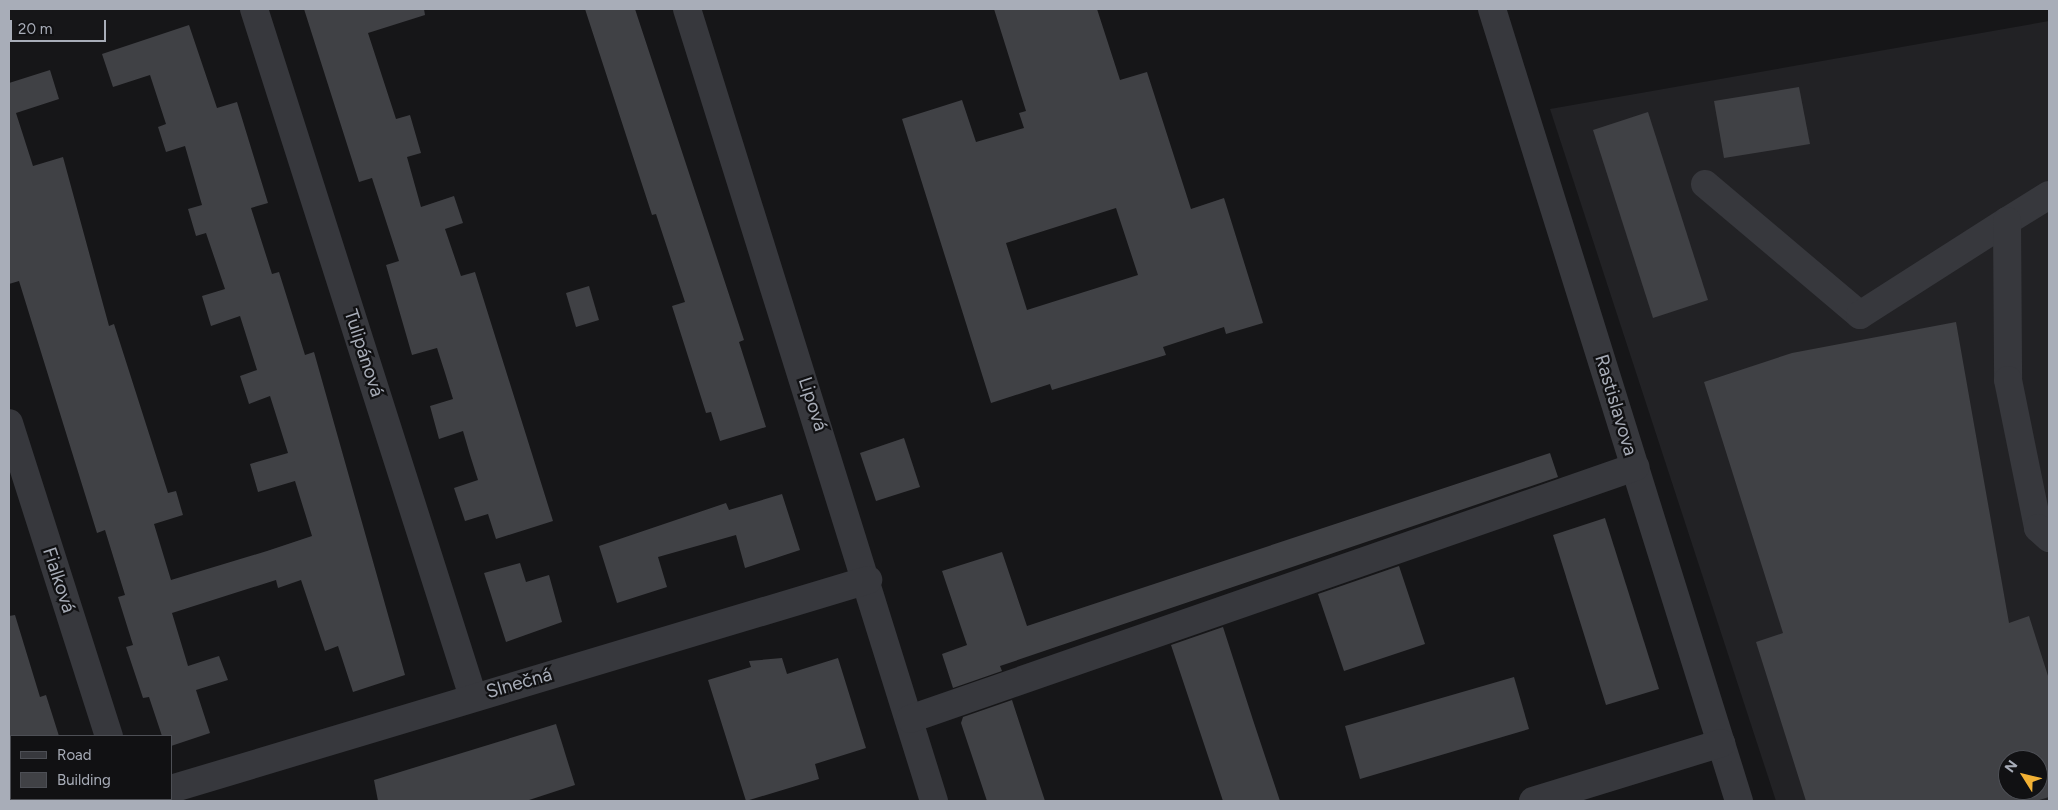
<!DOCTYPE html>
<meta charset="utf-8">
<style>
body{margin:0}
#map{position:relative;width:2058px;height:810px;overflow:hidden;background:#161618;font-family:Figtree,sans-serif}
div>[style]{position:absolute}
.built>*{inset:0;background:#222225}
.building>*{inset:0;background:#404145}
.minor>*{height:28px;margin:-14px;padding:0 14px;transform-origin:14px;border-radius:14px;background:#37383d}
span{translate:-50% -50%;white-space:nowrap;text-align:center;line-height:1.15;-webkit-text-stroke:4.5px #111113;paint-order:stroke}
.street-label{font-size:19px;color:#a8adb8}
.frame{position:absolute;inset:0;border:10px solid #a8adb8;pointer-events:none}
.legend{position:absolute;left:10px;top:735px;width:162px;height:65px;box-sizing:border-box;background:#111113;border:1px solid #4d4f55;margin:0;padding:6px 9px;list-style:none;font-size:15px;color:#a8adb8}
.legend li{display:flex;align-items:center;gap:10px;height:25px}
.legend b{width:25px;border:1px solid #4d4f55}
.north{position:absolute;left:1998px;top:750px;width:50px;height:50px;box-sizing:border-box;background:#111113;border:1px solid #4d4f55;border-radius:50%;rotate:306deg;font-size:14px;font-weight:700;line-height:20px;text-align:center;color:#a8adb8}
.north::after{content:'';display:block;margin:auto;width:18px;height:22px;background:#f2b134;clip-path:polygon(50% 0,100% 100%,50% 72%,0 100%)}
.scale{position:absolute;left:10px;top:20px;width:96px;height:22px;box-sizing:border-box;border:2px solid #a8adb8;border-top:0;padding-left:6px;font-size:15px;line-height:18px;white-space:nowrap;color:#a8adb8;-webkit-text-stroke:4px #111113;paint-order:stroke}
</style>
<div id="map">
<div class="built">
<i style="clip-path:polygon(evenodd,2049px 21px,2049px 801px,1776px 801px,1550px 109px,2049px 21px,2008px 760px,2038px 760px,2038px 790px,2008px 790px,2008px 760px)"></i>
</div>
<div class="building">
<i style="clip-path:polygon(304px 9px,424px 9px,425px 15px,368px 33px,396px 119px,410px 115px,421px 153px,407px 157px,421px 207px,454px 196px,463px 223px,445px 229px,461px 276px,475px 272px,553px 521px,496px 539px,488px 514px,465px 521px,454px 488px,478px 480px,470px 455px,463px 431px,439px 439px,430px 406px,453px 399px,445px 373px,437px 348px,412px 355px,386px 265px,399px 261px,372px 178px,359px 182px)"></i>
<i style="clip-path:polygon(585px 9px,635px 9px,744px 340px,739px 342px,766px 427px,720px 441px,711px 412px,706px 413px,672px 306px,685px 302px,656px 214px,652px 215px)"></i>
<i style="clip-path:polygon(evenodd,994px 9px,1097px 9px,1120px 80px,1147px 72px,1191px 209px,1224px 198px,1263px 323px,1226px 334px,1224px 327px,1163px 347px,1166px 355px,1052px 390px,1050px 384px,991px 403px,902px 119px,962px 100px,976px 142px,1024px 128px,1019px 113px,1026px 111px,994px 9px,1116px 208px,1138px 275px,1027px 310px,1006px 243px,1116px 208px)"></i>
<i style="clip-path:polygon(189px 25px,217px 108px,237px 102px,268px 203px,251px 208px,272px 274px,279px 272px,305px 355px,314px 352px,405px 675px,353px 692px,338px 646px,325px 651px,301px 580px,278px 588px,276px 580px,172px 613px,188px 666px,219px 656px,228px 680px,196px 690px,210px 733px,171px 746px,171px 736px,162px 736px,149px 697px,143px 698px,126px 647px,133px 645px,118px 597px,125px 595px,105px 530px,97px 533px,19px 281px,9px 284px,9px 83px,50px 70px,59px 99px,16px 113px,33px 166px,63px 157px,109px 326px,114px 324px,168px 493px,176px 491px,183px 515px,154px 524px,171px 580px,267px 551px,312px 536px,295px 481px,258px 492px,250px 464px,288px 453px,270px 396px,249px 404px,240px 376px,257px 370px,240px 316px,211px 326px,202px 296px,225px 289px,206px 233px,196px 236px,188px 209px,202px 205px,185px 146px,166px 152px,158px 127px,166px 124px,150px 75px,113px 87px,102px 54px)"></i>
<i style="clip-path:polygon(1799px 87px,1810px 144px,1724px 158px,1714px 101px)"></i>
<i style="clip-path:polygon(1648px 112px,1708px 300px,1653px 318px,1593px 130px)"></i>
<i style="clip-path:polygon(589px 286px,599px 320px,576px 327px,566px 293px)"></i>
<i style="clip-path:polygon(evenodd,1956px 322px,2009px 623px,2029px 616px,2049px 679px,2049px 797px,2036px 801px,1806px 801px,1756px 642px,1783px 633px,1704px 382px,1792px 353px,1956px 322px,2008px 760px,2038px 760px,2038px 790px,2008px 790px,2008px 760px)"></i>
<i style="clip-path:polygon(904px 438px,920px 487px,876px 501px,860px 453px)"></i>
<i style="clip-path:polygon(1550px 453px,1558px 477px,1000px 666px,1002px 671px,953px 688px,942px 654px,967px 645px,942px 571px,1002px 552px,1027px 626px)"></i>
<i style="clip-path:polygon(782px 494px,800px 550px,745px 568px,736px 535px,658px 557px,667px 587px,617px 603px,599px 546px,726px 503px,729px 510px)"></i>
<i style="clip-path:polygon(1605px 518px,1659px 689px,1606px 705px,1553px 535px)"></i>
<i style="clip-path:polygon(520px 563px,526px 582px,549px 575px,562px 622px,506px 642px,484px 573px)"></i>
<i style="clip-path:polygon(1399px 566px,1425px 644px,1344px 671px,1318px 594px)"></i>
<i style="clip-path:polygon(15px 615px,40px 697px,46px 695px,59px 736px,9px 736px,9px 616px)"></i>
<i style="clip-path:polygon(1223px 627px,1253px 720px,1280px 801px,1223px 801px,1171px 645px)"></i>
<i style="clip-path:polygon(782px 658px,787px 674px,838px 658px,866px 748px,815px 764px,819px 779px,746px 801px,708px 680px,751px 667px,749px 661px)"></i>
<i style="clip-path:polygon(1514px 677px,1529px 729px,1360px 779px,1345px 726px)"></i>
<i style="clip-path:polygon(1012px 700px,1025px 740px,1045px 801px,987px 801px,961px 723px,963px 717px)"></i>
<i style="clip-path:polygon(556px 724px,575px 785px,526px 801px,378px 801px,374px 780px)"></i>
</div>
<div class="minor">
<i style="left:254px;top:9px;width:722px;rotate:72.34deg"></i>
<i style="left:687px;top:9px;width:830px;rotate:72.68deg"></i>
<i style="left:1492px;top:9px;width:830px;rotate:72.68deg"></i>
<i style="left:1705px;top:184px;width:203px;rotate:40.2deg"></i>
<i style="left:1860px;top:315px;width:174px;rotate:-32.6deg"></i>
<i style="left:2049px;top:195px;width:49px;rotate:148.2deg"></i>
<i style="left:2007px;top:221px;width:159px;rotate:89.6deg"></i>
<i style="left:2008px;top:380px;width:151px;rotate:78.5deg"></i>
<i style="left:2038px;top:528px;width:15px;rotate:42deg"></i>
<i style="left:9px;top:423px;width:329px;rotate:72.3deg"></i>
<i style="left:910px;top:719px;width:768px;rotate:-19.17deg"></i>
<i style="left:171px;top:789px;width:728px;rotate:-16.69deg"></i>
<i style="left:132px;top:801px;width:8px;rotate:-14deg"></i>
<i style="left:1533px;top:801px;width:197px;rotate:-17.1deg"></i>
</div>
<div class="street-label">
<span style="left:364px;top:353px;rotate:72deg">Tulipánová</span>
<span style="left:813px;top:404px;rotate:72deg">Lipová</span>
<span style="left:1616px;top:405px;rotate:73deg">Rastislavova</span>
<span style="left:59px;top:580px;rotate:72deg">Fialková</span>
<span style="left:519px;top:683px;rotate:-16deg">Slnečná</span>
</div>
<div class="frame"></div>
<ul class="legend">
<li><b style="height:6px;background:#37383d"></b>Road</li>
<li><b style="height:14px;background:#404145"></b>Building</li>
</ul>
<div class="north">N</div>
<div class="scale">20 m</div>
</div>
